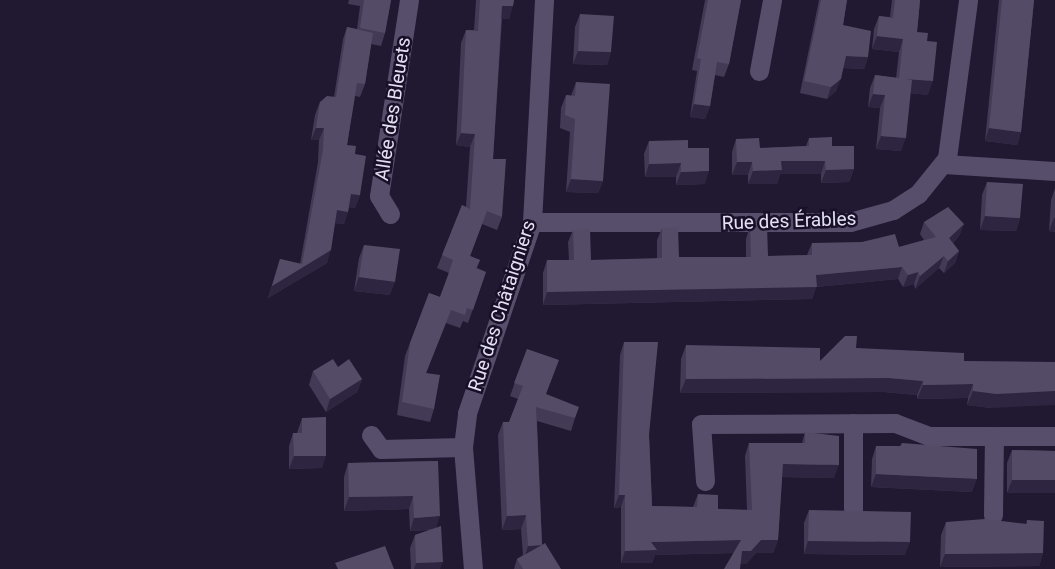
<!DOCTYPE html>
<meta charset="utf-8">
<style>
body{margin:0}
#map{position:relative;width:1055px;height:569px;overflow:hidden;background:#211932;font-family:Roboto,sans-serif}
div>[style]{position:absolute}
.minor>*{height:19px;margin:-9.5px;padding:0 9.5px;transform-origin:9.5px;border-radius:9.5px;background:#574e6c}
.wall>*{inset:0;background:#433a56}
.shaded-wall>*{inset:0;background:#2e2640}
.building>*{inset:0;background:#544c67}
span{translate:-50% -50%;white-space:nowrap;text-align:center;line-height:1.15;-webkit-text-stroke:5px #181028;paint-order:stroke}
.street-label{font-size:19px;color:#e4e0f2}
</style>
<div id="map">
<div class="minor">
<i style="left:759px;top:71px;width:72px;rotate:-79.6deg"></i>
<i style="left:944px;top:164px;width:111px;rotate:3.6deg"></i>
<i style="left:390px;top:214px;width:21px;rotate:-121deg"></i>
<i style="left:379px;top:196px;width:198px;rotate:-81.3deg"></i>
<i style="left:532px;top:222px;width:318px"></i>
<i style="left:850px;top:222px;width:45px;rotate:-15.6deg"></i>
<i style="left:893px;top:210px;width:30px;rotate:-33deg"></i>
<i style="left:918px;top:194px;width:46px;rotate:-51.1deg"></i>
<i style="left:947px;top:158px;width:159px;rotate:-82.4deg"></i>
<i style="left:371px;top:435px;width:17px;rotate:54deg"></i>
<i style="left:381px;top:449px;width:82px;rotate:-1.4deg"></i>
<i style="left:705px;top:481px;width:57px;rotate:-94deg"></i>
<i style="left:701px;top:424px;width:194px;rotate:-0.3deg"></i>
<i style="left:895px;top:423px;width:36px;rotate:21deg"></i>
<i style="left:929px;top:436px;width:126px"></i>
<i style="left:853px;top:509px;width:86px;rotate:-90deg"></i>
<i style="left:993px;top:515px;width:79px;rotate:-89.3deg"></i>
<i style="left:473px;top:569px;width:122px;rotate:-94.7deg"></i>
<i style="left:463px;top:447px;width:34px;rotate:-83deg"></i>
<i style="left:467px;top:413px;width:202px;rotate:-71.2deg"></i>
<i style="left:532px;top:222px;width:222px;rotate:-86.9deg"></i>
</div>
<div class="wall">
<i style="clip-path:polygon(349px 0,391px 0,385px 33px,381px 46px,371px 44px,365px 84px,360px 97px,355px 96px,347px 145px,355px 154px,360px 195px,355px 208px,349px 207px,344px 224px,335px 223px,327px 263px,268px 298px,280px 259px,300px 264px,318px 162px,319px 140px,311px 140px,315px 115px,320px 102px,334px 97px,343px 39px,347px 27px,357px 29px,360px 6px,348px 4px)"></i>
<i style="clip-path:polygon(476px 0,514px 0,509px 19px,502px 19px,493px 159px,502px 217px,497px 230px,482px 224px,470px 256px,480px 260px,477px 268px,486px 272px,468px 323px,463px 321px,460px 328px,446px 323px,426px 373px,434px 409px,430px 422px,397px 415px,405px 356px,429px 293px,440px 297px,449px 273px,437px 268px,462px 205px,466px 207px,470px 147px,456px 145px,461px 43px,466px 30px,474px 30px)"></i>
<i style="clip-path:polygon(705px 0,741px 0,729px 64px,724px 77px,715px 75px,710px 106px,705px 119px,690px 117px,697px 71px,692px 70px)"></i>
<i style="clip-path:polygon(819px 0,847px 0,843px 25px,868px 57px,864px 69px,843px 68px,836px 91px,827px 99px,800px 93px)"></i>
<i style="clip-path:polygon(892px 0,920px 0,917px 32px,927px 41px,928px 95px,910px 93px,901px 151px,876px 149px,880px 108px,868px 107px,870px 88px,875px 75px,896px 78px,899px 52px,872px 49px,874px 29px,879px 16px,890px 17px)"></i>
<i style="clip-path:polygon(999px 0,1034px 0,1021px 132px,1017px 145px,985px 141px)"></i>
<i style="clip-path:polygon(580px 14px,611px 52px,607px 65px,573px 64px,575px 27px)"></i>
<i style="clip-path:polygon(576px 82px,603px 181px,598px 193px,566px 192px,570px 132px,560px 128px,561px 108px,566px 95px,571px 96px)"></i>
<i style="clip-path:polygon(809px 138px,832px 146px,854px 169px,849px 182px,821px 183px,821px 174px,780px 174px,777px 184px,748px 184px,748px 175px,732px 175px,732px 152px,736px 139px,760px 148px,806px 146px)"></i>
<i style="clip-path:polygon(649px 141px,688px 148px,705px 184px,676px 185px,676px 177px,645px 177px,644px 154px)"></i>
<i style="clip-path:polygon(987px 182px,1020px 218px,1016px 231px,980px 230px,982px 195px)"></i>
<i style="clip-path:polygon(1055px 188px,1055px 232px,1049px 231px,1051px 200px)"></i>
<i style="clip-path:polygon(924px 222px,964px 224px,959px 236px,953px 243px,959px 251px,955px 263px,944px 273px,939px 268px,915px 289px,914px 284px,903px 287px,898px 279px,816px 287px,812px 299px,543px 305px,543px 273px,547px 260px,569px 260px,568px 242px,573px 230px,591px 260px,657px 259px,657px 240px,662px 228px,679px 257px,746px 257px,746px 239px,750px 226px,768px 256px,807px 255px,812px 243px,899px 247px,924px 240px,920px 234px)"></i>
<i style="clip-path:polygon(364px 245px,390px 295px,354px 291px,359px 258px)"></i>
<i style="clip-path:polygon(624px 342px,649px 435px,652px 506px,693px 507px,698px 494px,718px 509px,747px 510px,745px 456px,749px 443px,802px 443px,805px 432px,834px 478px,782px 477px,778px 540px,773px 553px,756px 553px,746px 564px,733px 553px,655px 555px,652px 563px,621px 563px,621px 507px,614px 508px,620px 355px)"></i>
<i style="clip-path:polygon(686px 345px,820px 361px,856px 348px,964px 361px,991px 408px,967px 405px,968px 398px,917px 399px,917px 395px,884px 392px,680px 393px,681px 359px)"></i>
<i style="clip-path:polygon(527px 349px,546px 394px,575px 418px,571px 431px,537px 421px,542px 545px,561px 569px,514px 569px,517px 559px,523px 555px,521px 529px,502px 530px,498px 435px,503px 422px,509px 422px,518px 399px,510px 396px)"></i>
<i style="clip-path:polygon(338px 367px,362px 379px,357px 392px,326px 412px,309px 385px,313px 371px)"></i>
<i style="clip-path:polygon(302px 418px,322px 468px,289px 469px,289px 446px,293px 433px,297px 433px)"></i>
<i style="clip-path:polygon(902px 443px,972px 492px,871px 487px,872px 459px,876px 446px,900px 446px)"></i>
<i style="clip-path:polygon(1012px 450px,1055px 451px,1007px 493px,1007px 463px)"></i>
<i style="clip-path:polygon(438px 461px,436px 527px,440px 569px,411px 569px,410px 548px,415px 535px,430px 530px,410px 531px,409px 509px,344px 511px,344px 477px,348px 463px)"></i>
<i style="clip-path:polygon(809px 510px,905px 555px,804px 554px,804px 523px)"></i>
<i style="clip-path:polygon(1027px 520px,1043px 553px,1039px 566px,940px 567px,941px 535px,946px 522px,1026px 524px)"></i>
</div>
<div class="shaded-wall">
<i style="clip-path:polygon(502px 6px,513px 6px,509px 19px,498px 19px)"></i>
<i style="clip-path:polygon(877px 36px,903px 39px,899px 52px,872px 49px)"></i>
<i style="clip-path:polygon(578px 51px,611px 52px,607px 65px,573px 64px)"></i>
<i style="clip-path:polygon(846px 56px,868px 57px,864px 69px,841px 68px)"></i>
<i style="clip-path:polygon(841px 79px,836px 91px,827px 99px,831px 87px)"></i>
<i style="clip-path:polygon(906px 79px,933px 81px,928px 95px,901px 92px)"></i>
<i style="clip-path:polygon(873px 94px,885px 95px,880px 108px,868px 107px)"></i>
<i style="clip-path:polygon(694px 104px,710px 106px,705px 119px,690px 117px)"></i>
<i style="clip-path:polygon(316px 128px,324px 128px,319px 140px,311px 140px)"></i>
<i style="clip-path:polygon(989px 128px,1021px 132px,1017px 145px,985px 141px)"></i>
<i style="clip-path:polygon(461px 133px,475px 134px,470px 147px,456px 145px)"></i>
<i style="clip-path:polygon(881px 136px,906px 138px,901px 151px,876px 149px)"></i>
<i style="clip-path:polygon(781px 161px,825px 161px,821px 174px,780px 174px,777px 184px,748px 184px,753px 171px)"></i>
<i style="clip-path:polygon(737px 162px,752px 162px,748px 175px,732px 175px)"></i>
<i style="clip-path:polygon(681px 163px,676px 177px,645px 177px,649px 164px)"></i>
<i style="clip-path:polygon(854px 169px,849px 182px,821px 183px,826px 170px)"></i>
<i style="clip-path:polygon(709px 171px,705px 184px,676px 185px,681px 172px)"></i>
<i style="clip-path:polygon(571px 179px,603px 181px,598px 193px,566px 192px)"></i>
<i style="clip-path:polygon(351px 194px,360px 195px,355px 208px,347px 207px)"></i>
<i style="clip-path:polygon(337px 210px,348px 212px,344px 224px,332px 223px)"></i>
<i style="clip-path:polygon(985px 216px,1020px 218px,1016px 231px,980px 230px)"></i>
<i style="clip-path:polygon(1054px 218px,1055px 218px,1055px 232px,1049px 231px)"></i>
<i style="clip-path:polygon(964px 224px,959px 236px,945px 251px,949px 238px)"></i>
<i style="clip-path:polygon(331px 250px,327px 263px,268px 298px,272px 286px)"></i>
<i style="clip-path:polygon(959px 251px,955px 263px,944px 273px,948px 261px)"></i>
<i style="clip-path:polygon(944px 256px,939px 268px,915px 289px,920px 276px)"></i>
<i style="clip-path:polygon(902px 267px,898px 279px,816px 287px,812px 299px,543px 305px,547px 292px,816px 275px)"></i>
<i style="clip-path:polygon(918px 272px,914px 284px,903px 287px,908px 275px)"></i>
<i style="clip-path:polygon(359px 277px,395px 282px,390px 295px,354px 291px)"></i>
<i style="clip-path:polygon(889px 378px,923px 381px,917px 395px,884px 392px,680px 393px,686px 379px)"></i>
<i style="clip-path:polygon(362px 379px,357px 392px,326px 412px,330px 399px)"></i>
<i style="clip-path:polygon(973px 384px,968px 398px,917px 399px,923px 385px)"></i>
<i style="clip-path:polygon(973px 391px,1055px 391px,1055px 405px,991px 408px,967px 405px)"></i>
<i style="clip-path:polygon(294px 456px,326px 456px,322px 468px,289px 469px)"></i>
<i style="clip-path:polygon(783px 464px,839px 465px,834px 478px,778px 477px)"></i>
<i style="clip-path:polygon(876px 474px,977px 479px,972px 492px,871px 487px)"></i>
<i style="clip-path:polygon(1012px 480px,1055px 480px,1055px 493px,1007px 493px)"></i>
<i style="clip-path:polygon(619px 495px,625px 495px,621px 507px,614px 508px)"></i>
<i style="clip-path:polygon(413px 496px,409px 509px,344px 511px,349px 497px)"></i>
<i style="clip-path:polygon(526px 515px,521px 529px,502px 530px,507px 516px)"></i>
<i style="clip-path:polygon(440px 516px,436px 529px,410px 531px,414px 518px)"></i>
<i style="clip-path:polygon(741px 540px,736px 553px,655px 555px,652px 563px,621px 563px,625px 551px,651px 542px)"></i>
<i style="clip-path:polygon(761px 540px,778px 540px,773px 553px,756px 553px,746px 564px,737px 564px,742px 551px)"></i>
<i style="clip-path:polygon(808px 541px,910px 542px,905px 555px,804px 554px)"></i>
<i style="clip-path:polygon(542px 545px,524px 559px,528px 546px)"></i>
<i style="clip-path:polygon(1043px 553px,1039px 566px,940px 567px,945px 554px)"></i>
<i style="clip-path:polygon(443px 562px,440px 569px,414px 569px,416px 563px)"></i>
</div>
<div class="building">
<i style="clip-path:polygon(364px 0,391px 0,385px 33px,360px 28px)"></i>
<i style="clip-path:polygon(480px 0,514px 0,513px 6px,502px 6px,493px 159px,506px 159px,502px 217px,487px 211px,470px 256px,480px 260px,476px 268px,486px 272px,473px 310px,467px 308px,465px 315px,451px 310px,426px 373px,440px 375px,434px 409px,402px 402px,410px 343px,429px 293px,440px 297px,447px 278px,453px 260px,442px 255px,462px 205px,470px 209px,475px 134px,461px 133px,466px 30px,478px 31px)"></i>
<i style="clip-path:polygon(708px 0,741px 0,729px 64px,717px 62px,710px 106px,694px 104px,701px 59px,697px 58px)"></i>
<i style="clip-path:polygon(821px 0,847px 0,843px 25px,871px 31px,868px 57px,846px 56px,841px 79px,831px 87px,804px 81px)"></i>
<i style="clip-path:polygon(895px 0,920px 0,917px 32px,928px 33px,927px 41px,937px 42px,933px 81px,906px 79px,912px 80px,906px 138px,881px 136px,885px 95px,873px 94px,875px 75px,899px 78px,903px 39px,877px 36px,879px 16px,893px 18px)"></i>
<i style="clip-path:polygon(1002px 0,1034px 0,1021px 132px,989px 128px)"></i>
<i style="clip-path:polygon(580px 14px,614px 16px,611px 52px,578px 51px)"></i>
<i style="clip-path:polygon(347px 27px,373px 33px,365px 84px,357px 83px,347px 145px,356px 146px,355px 154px,366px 156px,360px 195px,351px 194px,348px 212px,337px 210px,331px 250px,272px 286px,280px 259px,302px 264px,323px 150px,324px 128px,316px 128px,320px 102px,327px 96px,336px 97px)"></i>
<i style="clip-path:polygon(576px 82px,610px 84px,603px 181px,571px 179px,575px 119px,565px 115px,566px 95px,575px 96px)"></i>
<i style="clip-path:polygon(832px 137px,832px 146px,854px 146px,854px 169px,826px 170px,825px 161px,781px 161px,782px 170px,753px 171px,752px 162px,737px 162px,736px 139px,759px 138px,760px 148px,809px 146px,809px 138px)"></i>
<i style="clip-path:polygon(688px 140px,688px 148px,709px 148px,709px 171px,681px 172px,681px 163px,649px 164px,649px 141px)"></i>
<i style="clip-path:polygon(987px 182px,1023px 184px,1020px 218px,985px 216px)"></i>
<i style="clip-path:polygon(948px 207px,964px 224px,949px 238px,959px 251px,948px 261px,944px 256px,920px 276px,918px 272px,908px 275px,902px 267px,816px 275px,817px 287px,547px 292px,547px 260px,574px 260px,573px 230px,590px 229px,591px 260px,662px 258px,662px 228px,678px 227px,679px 257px,751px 257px,750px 226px,767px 226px,768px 256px,812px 255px,812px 243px,862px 242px,895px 234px,899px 247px,936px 237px,924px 222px)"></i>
<i style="clip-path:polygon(364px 245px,400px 249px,395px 282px,359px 277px)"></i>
<i style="clip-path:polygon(845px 336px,857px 336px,856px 348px,964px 353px,964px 361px,1055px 362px,1055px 391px,996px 394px,973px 391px,973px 384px,923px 385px,923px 381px,889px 378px,686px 379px,686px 345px,820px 348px,820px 361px)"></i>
<i style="clip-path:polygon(624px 342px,658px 342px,649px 435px,652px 506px,697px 507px,698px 494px,718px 495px,718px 509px,752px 510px,749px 443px,805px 443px,805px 432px,839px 436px,839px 465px,783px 464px,778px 540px,761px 540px,751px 551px,742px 551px,740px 569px,724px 569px,741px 540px,651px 542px,657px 550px,625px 551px,625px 495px,619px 495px)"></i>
<i style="clip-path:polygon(527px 349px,559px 360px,546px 394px,579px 407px,575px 418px,536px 407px,542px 545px,545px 543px,561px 569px,523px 569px,517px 559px,542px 545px,528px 546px,526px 515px,507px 516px,503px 422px,509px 422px,523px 386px,514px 383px)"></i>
<i style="clip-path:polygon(333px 359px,338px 367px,349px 359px,362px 379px,330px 399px,313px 371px)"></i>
<i style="clip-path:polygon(326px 417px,326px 456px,294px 456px,293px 433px,302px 433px,302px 418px)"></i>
<i style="clip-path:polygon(902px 443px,977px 449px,977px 479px,876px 474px,876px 446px,901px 446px)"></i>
<i style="clip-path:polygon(1012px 450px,1055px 451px,1055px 480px,1012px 480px)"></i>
<i style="clip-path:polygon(438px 461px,440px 516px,414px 518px,413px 496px,349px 497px,348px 463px)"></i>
<i style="clip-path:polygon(809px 510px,911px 512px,910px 542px,808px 541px)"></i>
<i style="clip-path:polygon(985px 519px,1027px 524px,1027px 520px,1044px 521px,1043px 553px,945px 554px,946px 522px)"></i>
<i style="clip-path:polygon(441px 526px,443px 562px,416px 563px,415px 535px)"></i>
<i style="clip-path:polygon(385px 546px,394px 569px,338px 569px,335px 563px)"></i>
</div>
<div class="street-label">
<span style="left:393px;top:109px;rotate:-81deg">Allée des Bleuets</span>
<span style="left:789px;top:221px;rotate:-2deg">Rue des Érables</span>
<span style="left:502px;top:306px;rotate:-72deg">Rue des Châtaigniers</span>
</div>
</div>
